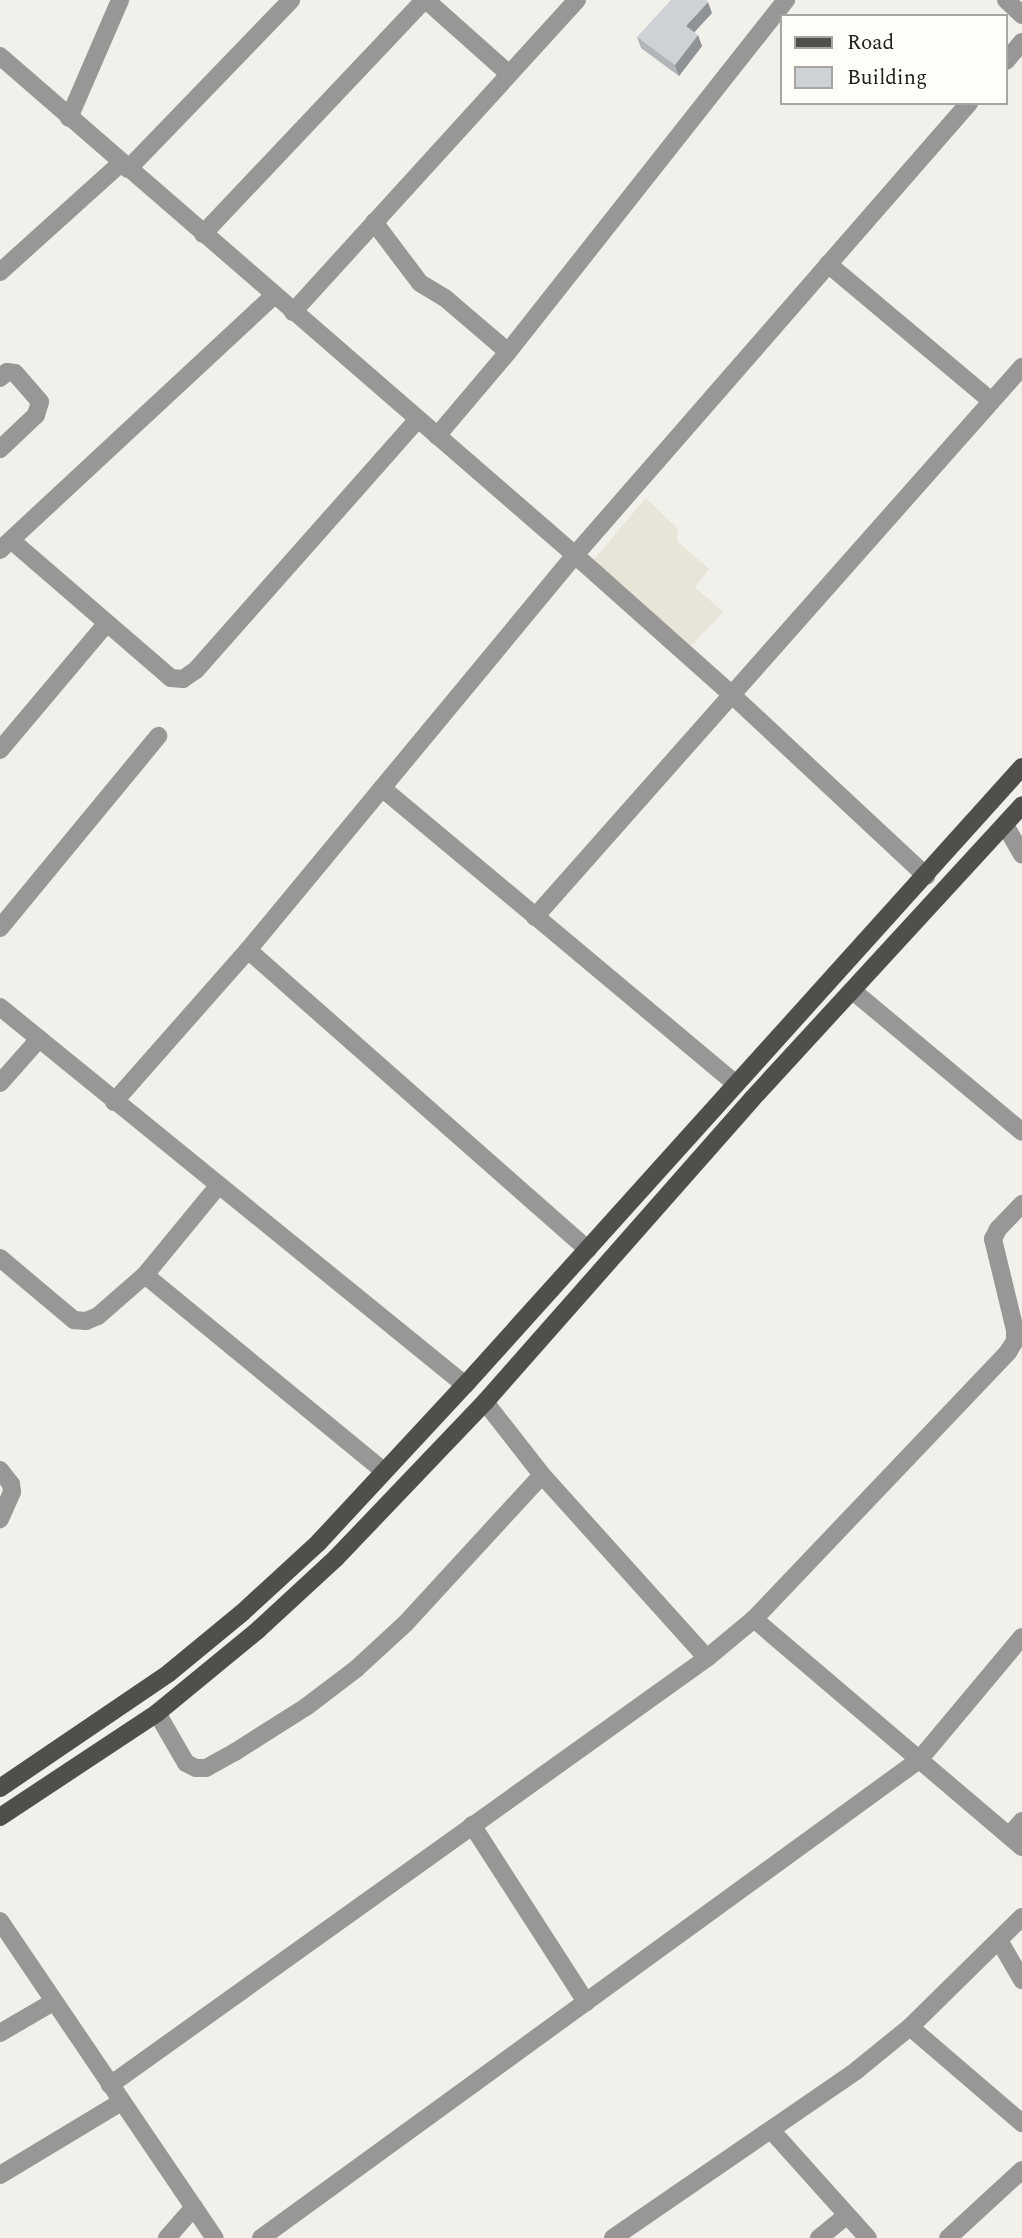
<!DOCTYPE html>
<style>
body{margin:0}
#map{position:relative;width:1022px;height:2238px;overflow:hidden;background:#f1f0eb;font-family:Spectral,serif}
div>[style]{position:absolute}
.built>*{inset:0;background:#e8e4d8}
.minor>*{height:18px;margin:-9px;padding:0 9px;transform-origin:9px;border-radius:9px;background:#989795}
.major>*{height:18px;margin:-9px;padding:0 9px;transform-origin:9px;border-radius:9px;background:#514f4c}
.wall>*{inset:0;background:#b1b5b8}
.shaded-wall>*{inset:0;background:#909396}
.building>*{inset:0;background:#ced2d6}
span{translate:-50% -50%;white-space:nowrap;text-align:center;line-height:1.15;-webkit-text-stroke:6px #fffdf8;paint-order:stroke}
.legend{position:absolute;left:780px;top:14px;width:228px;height:91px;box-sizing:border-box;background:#fffdf8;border:2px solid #a6a5a1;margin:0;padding:9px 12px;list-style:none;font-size:21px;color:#21211f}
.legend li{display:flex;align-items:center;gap:14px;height:35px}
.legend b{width:35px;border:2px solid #a6a5a1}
</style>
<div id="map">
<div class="built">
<i style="clip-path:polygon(646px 498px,677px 528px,678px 542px,709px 569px,695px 587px,723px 612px,691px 646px,590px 564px)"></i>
</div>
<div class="minor">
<i style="left:426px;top:0;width:111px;rotate:41.7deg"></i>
<i style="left:1006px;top:0;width:22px;rotate:43deg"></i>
<i style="left:0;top:56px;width:761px;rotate:40.95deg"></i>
<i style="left:575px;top:555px;width:209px;rotate:41.7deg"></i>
<i style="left:731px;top:694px;width:267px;rotate:43deg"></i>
<i style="left:1006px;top:61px;width:25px;rotate:-50deg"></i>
<i style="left:69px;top:118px;width:129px;rotate:-66.6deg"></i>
<i style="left:128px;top:169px;width:235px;rotate:-46deg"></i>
<i style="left:374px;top:222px;width:76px;rotate:53deg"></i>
<i style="left:420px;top:283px;width:29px;rotate:31deg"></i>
<i style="left:445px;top:298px;width:83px;rotate:40.6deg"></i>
<i style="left:203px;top:234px;width:322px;rotate:-46.6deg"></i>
<i style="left:828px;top:264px;width:213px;rotate:40deg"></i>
<i style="left:0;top:272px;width:163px;rotate:-42deg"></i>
<i style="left:293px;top:312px;width:422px;rotate:-47.7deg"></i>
<i style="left:0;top:378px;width:9px;rotate:-41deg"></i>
<i style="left:7px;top:372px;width:8px;rotate:7deg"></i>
<i style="left:15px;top:373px;width:38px;rotate:49deg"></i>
<i style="left:40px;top:402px;width:14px;rotate:107deg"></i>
<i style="left:36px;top:415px;width:50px;rotate:136.6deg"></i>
<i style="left:437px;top:436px;width:110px;rotate:-49.8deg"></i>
<i style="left:508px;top:352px;width:449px;rotate:-51.7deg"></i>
<i style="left:11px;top:540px;width:211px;rotate:40.8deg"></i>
<i style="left:171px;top:678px;width:12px;rotate:5deg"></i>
<i style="left:183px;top:679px;width:16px;rotate:-35deg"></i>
<i style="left:196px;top:670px;width:335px;rotate:-48.5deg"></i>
<i style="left:0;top:550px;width:374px;rotate:-42.9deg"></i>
<i style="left:0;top:750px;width:166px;rotate:-49.9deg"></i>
<i style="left:382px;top:788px;width:460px;rotate:39.9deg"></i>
<i style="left:1005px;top:825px;width:34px;rotate:60deg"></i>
<i style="left:535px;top:917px;width:735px;rotate:-48.48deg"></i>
<i style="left:0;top:928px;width:249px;rotate:-50.5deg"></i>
<i style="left:248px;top:950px;width:453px;rotate:41.4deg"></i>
<i style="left:853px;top:991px;width:220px;rotate:39.8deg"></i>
<i style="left:0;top:1007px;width:599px;rotate:39.11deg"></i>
<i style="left:0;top:1083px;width:59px;rotate:-48.4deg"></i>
<i style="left:114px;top:1102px;width:203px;rotate:-48.6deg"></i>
<i style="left:248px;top:950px;width:513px;rotate:-50.38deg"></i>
<i style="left:575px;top:555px;width:600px;rotate:-48.92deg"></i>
<i style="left:0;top:1258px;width:97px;rotate:40deg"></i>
<i style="left:74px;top:1320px;width:12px;rotate:5deg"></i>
<i style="left:86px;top:1321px;width:13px;rotate:-23deg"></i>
<i style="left:98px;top:1316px;width:62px;rotate:-41.1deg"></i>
<i style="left:145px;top:1275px;width:115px;rotate:-50.6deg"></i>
<i style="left:145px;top:1275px;width:309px;rotate:39.4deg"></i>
<i style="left:485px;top:1402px;width:93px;rotate:52deg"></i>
<i style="left:542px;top:1475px;width:246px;rotate:48deg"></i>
<i style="left:0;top:1470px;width:18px;rotate:52deg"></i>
<i style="left:11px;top:1484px;width:8px;rotate:83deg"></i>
<i style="left:12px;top:1492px;width:30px;rotate:114deg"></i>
<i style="left:754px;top:1619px;width:352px;rotate:40.4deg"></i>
<i style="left:157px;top:1713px;width:58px;rotate:59.9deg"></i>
<i style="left:186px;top:1763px;width:11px;rotate:27deg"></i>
<i style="left:196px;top:1768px;width:10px"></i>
<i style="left:206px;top:1768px;width:33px;rotate:-29deg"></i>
<i style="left:235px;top:1752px;width:84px;rotate:-32.4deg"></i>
<i style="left:306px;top:1707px;width:63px;rotate:-37.2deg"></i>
<i style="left:356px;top:1669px;width:67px;rotate:-42.6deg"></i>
<i style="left:405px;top:1624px;width:202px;rotate:-47.4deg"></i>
<i style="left:472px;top:1825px;width:211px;rotate:57.2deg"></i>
<i style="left:1009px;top:1836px;width:20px;rotate:-49deg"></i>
<i style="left:0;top:1921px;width:383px;rotate:55.9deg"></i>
<i style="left:1000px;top:1942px;width:44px;rotate:59.9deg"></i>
<i style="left:910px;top:2027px;width:148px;rotate:40.6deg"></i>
<i style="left:0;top:2033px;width:61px;rotate:-30.3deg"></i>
<i style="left:110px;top:2085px;width:734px;rotate:-35.57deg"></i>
<i style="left:707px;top:1658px;width:61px;rotate:-39.7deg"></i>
<i style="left:754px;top:1619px;width:369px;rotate:-46.4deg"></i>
<i style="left:1008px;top:1352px;width:13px;rotate:-58deg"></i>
<i style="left:1015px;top:1341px;width:11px;rotate:-90deg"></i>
<i style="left:1015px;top:1330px;width:94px;rotate:-103.6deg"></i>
<i style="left:993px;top:1239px;width:11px;rotate:-63deg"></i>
<i style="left:998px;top:1229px;width:35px;rotate:-46deg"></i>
<i style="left:771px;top:2130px;width:145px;rotate:48.1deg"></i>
<i style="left:0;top:2175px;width:141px;rotate:-31.1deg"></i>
<i style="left:167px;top:2238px;width:41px;rotate:-48.9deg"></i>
<i style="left:261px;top:2238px;width:813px;rotate:-36deg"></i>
<i style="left:919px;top:1760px;width:160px;rotate:-50.1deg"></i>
<i style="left:613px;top:2238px;width:296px;rotate:-34.5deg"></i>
<i style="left:857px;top:2070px;width:68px;rotate:-39.1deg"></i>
<i style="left:910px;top:2027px;width:157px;rotate:-44.5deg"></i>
<i style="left:819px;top:2238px;width:36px;rotate:-39deg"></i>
<i style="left:948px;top:2238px;width:100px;rotate:-42.6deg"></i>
</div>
<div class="major">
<i style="left:0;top:1788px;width:204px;rotate:-34.2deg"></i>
<i style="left:169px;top:1673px;width:96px;rotate:-39.5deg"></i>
<i style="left:243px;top:1612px;width:103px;rotate:-42.6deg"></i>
<i style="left:319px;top:1542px;width:214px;rotate:-47.1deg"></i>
<i style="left:465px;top:1385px;width:832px;rotate:-47.97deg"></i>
<i style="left:0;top:1817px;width:188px;rotate:-33.5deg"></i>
<i style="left:157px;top:1713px;width:131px;rotate:-39.4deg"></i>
<i style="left:258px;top:1630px;width:106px;rotate:-42.7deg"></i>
<i style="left:336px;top:1558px;width:216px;rotate:-46.3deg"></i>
<i style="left:485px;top:1402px;width:404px;rotate:-48.6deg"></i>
<i style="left:752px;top:1099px;width:399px;rotate:-47.4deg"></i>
</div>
<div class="wall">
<i style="clip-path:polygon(712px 13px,694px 32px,702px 46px,679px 76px,641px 48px,637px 37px)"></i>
</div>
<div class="shaded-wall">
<i style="clip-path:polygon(708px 2px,712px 13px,690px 37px,686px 26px)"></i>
<i style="clip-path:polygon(698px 35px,702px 46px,679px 76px,675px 65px)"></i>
</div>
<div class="building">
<i style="clip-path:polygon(671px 0,706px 0,708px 2px,686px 26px,698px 35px,675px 65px,637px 37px)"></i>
</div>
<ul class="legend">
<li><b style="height:9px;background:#514f4c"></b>Road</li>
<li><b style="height:19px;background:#ced2d6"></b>Building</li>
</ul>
</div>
